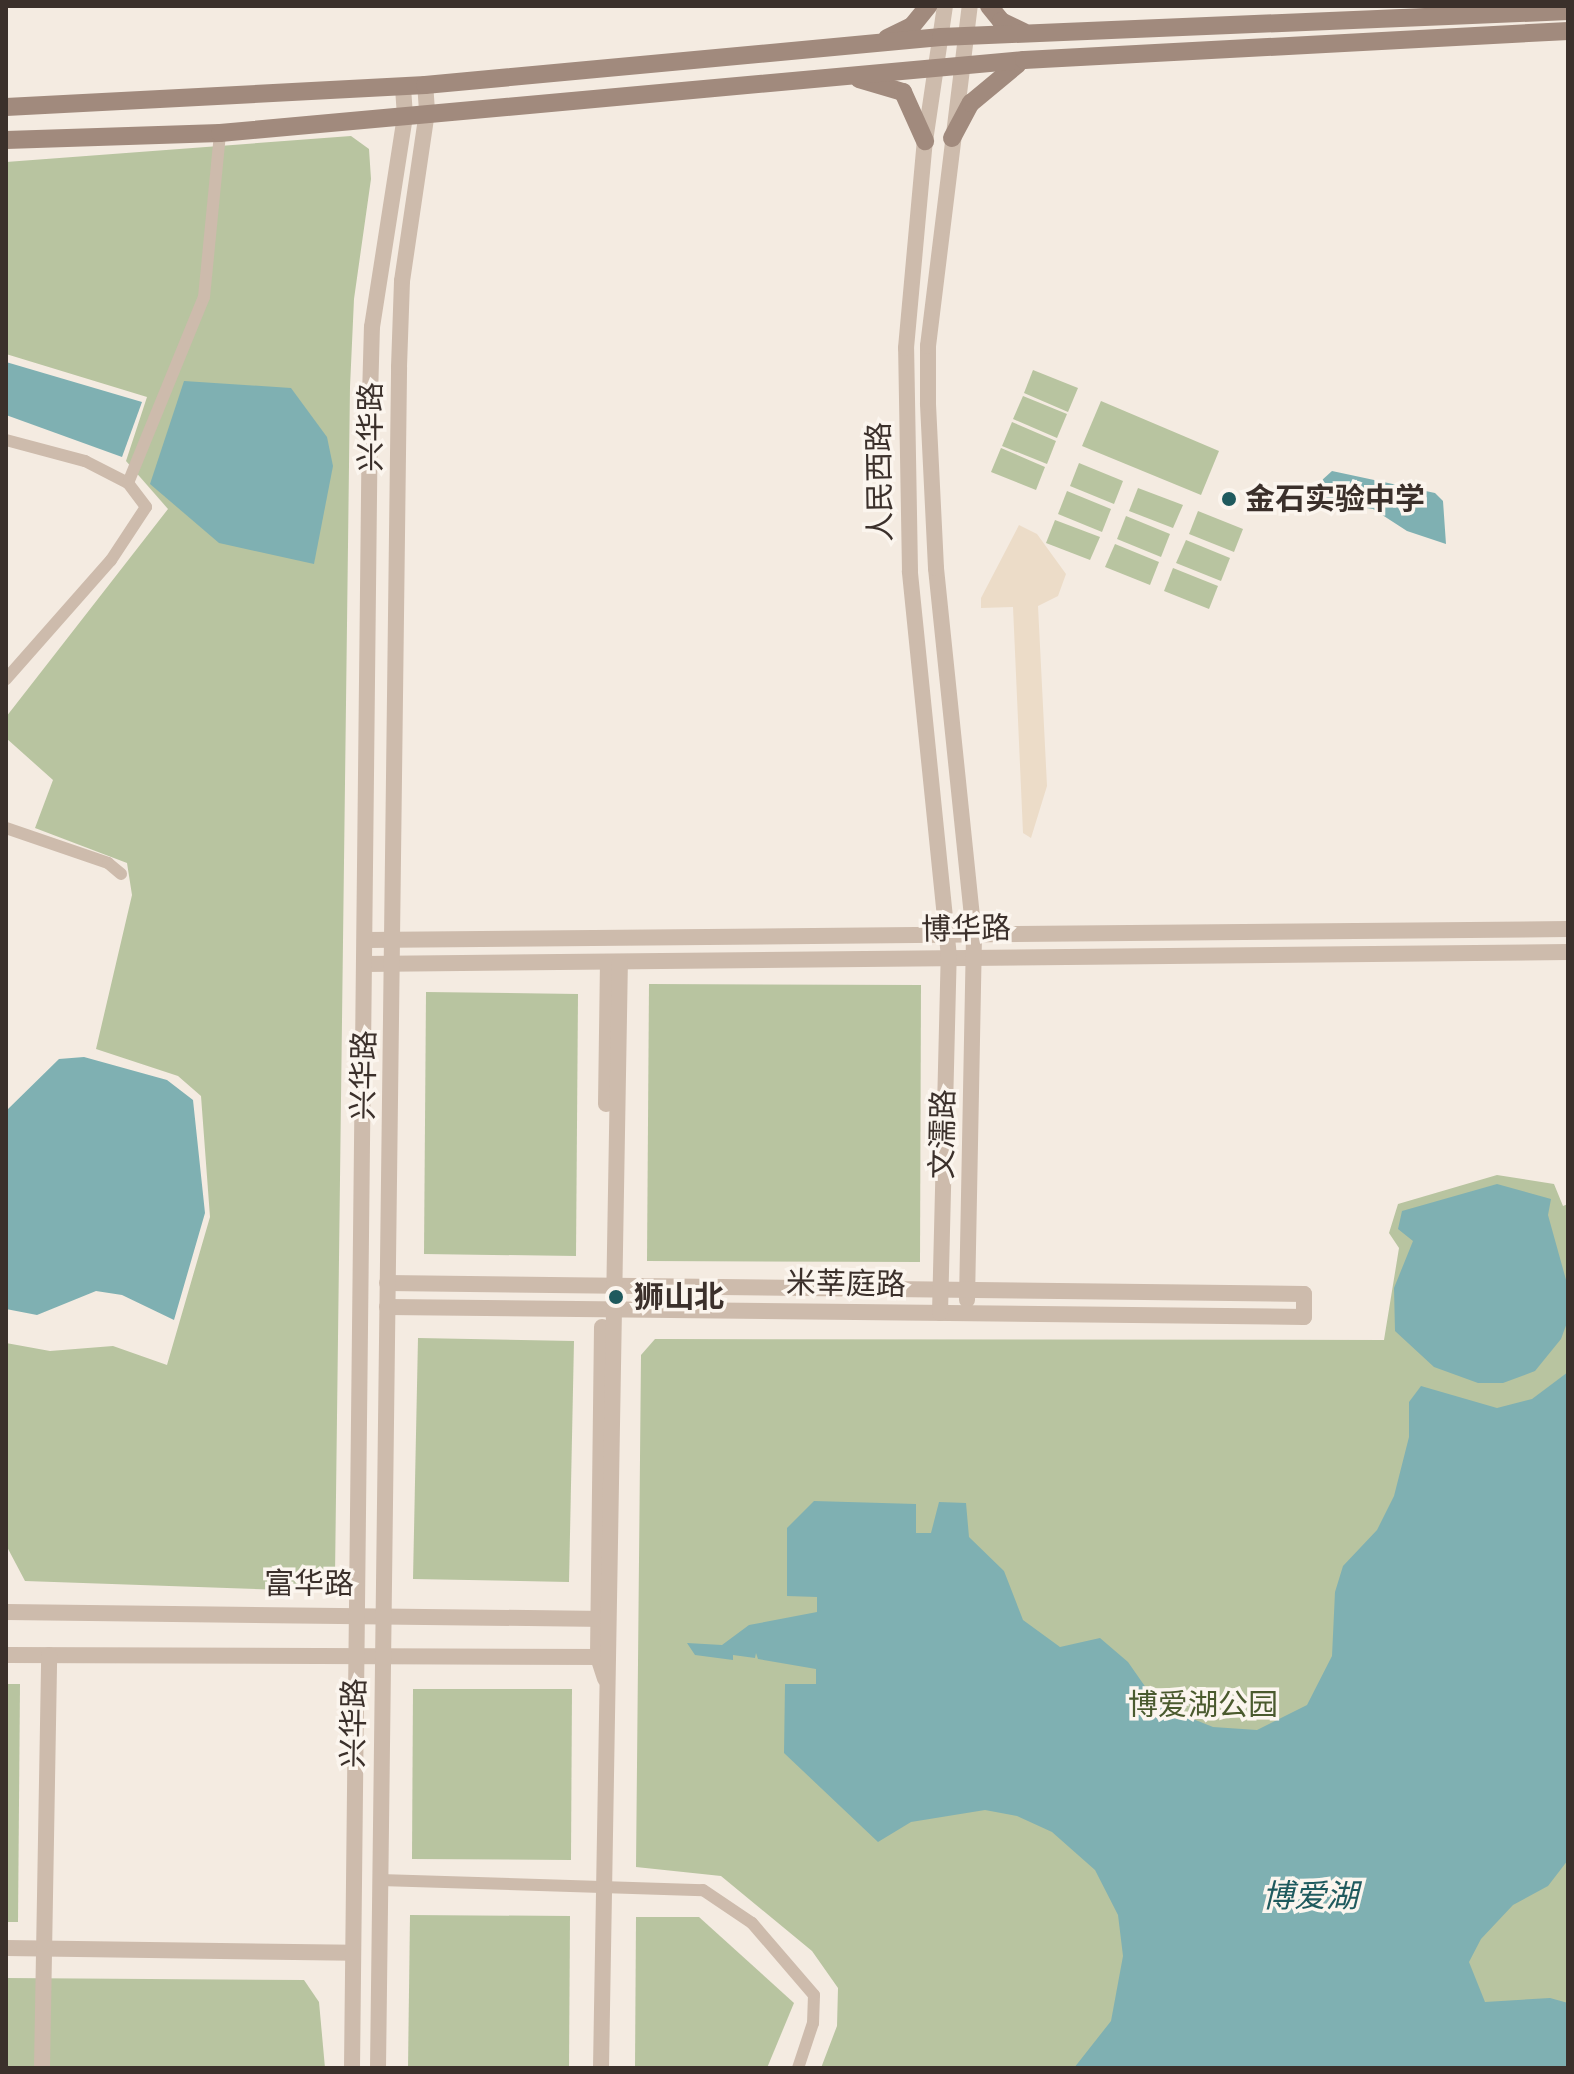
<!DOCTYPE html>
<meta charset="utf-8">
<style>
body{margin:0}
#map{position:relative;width:1574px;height:2074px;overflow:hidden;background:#f4ebe1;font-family:Cabin,"Noto Sans SC",sans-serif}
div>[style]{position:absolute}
.green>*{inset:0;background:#b8c4a0}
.plaza>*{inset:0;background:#ecdcc8}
.water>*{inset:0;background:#7fb0b2}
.minor>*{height:12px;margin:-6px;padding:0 6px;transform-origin:6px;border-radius:6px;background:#cdbbac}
.tertiary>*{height:16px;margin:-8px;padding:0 8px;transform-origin:8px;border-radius:8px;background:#cdbbac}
.secondary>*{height:18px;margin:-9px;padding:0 9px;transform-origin:9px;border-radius:9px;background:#a18a7d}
.dots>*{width:22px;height:22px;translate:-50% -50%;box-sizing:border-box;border:4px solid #fbf5ee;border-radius:50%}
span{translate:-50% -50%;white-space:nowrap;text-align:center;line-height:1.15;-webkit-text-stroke:7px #fbf5ee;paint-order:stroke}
.street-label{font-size:30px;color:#3b302b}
.poi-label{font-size:30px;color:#3b302b;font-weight:700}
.left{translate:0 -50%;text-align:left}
.park-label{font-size:30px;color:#4a5a2e}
.water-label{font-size:32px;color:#1f5a5e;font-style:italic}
.frame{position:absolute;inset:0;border:8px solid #3b302b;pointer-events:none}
</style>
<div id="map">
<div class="green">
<i style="clip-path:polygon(351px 136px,369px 149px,371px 179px,354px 299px,350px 387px,335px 1576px,314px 1591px,25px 1581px,6px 1545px,6px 1343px,50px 1351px,113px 1346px,167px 1365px,210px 1217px,201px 1096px,178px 1076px,96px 1049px,132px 895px,127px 863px,35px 828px,53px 780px,6px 738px,6px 717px,168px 509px,126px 461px,147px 397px,6px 354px,6px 162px)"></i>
<i style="clip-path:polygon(1033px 370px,1078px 388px,1068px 412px,1024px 393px)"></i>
<i style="clip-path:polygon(1023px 396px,1067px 414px,1057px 438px,1013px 419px)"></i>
<i style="clip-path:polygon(1101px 401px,1219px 451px,1201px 495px,1082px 446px)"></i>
<i style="clip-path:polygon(1012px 422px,1056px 441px,1047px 464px,1002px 446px)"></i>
<i style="clip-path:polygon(1001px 448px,1045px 467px,1036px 490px,991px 472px)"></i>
<i style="clip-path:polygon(1079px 463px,1123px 481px,1114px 504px,1070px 486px)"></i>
<i style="clip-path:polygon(1138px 488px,1183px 505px,1173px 528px,1129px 511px)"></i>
<i style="clip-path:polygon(1067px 491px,1111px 509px,1102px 532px,1058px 514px)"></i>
<i style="clip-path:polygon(1198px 511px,1243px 529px,1234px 552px,1189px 534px)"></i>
<i style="clip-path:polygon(1126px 516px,1170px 534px,1161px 557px,1117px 539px)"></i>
<i style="clip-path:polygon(1055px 520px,1100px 537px,1090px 560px,1046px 543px)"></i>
<i style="clip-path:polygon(1186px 540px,1230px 558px,1221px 581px,1176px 563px)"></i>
<i style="clip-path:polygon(1115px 544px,1159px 562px,1150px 585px,1105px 567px)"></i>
<i style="clip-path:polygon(1173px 568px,1218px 586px,1209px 609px,1164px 591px)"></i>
<i style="clip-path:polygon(649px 984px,921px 985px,920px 1262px,647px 1261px)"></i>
<i style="clip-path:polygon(426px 992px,578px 994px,576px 1256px,424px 1254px)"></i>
<i style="clip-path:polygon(1497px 1175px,1554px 1184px,1563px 1206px,1568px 1204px,1568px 2068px,821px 2068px,837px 2026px,838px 1988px,812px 1951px,721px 1876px,636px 1867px,641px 1355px,655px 1339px,1384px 1340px,1399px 1248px,1389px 1233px,1398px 1204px)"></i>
<i style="clip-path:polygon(418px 1338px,574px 1341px,569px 1582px,413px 1579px)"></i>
<i style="clip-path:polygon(6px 1684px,20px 1684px,18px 1922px,6px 1922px)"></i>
<i style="clip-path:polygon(413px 1689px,572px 1689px,571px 1860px,412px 1859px)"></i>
<i style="clip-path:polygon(410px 1915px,570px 1916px,569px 2068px,408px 2068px)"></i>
<i style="clip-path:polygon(636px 1917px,699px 1917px,794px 2003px,767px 2068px,635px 2068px)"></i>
<i style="clip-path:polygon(6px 1978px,304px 1980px,319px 2002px,325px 2068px,6px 2068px)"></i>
</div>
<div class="plaza">
<i style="clip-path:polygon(1019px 525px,1037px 534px,1066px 574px,1058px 596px,1038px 606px,1047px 786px,1031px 838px,1023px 833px,1013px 607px,981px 608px,981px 598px)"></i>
</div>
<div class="water">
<i style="clip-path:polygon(6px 362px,142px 402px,122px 457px,6px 415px)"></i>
<i style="clip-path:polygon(184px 381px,291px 388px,327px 437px,333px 466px,314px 564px,219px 543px,150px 484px)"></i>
<i style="clip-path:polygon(1332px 471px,1435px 493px,1443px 501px,1446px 544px,1407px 531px,1373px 509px,1323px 501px,1321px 481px)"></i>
<i style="clip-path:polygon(84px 1057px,167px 1080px,193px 1100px,205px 1213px,174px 1320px,122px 1295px,96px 1291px,37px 1315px,6px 1309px,6px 1111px,59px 1059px)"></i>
<i style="clip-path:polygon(1497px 1184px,1551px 1199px,1548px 1215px,1568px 1287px,1568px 1320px,1561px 1339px,1535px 1371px,1503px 1383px,1478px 1383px,1434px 1367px,1395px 1331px,1394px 1288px,1413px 1241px,1398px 1229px,1402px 1211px)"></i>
<i style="clip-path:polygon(1568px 1372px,1568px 1860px,1548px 1886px,1513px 1905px,1481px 1939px,1469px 1962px,1485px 2002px,1550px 1998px,1568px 2003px,1568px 2068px,1074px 2068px,1111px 2021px,1123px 1956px,1118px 1915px,1095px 1870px,1052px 1832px,1017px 1816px,985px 1810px,911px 1822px,878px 1842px,784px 1753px,785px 1684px,816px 1684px,816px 1669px,758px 1659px,756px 1653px,755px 1658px,733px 1655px,733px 1660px,695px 1655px,687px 1643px,722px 1645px,749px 1625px,817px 1612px,817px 1597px,787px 1596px,787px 1528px,814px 1501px,916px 1504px,916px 1533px,931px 1533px,939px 1502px,966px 1503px,969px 1537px,1004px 1571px,1023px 1620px,1060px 1647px,1100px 1638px,1128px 1662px,1158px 1705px,1213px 1727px,1257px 1730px,1307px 1705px,1332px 1656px,1335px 1592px,1343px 1566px,1377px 1530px,1394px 1496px,1409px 1437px,1409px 1402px,1421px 1386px,1497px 1408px,1532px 1399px)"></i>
</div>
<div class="minor">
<i style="left:6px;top:440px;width:82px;rotate:14.9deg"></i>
<i style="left:85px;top:461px;width:48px;rotate:27.1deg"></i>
<i style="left:128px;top:483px;width:30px;rotate:53deg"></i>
<i style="left:146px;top:507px;width:64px;rotate:123.4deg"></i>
<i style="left:111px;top:560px;width:159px;rotate:131.4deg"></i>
<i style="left:128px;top:483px;width:201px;rotate:-67.8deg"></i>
<i style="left:204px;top:297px;width:165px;rotate:-84.4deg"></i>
<i style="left:6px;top:828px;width:108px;rotate:18.9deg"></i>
<i style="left:108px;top:863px;width:17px;rotate:40deg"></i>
<i style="left:380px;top:1880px;width:323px;rotate:1.8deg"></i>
<i style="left:703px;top:1890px;width:59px;rotate:34deg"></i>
<i style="left:752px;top:1923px;width:95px;rotate:49.3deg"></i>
<i style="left:814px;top:1995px;width:28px;rotate:92deg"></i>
<i style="left:813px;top:2023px;width:47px;rotate:108.4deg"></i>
</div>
<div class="tertiary">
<i style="left:366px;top:940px;width:1202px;rotate:-0.52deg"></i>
<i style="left:365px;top:964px;width:1203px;rotate:-0.57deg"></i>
<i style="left:606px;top:1104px;width:142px;rotate:-89.2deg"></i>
<i style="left:967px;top:1300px;width:364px;rotate:-88.9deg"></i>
<i style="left:974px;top:936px;width:370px;rotate:-95.9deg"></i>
<i style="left:936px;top:568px;width:165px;rotate:-92.8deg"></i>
<i style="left:928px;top:403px;width:57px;rotate:-90deg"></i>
<i style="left:928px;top:346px;width:343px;rotate:-83deg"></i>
<i style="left:387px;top:1307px;width:917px;rotate:0.62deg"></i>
<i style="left:1304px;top:1317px;width:23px;rotate:-90deg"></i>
<i style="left:1304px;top:1294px;width:917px;rotate:-179.31deg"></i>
<i style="left:940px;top:1313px;width:356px;rotate:-88.6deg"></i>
<i style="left:949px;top:957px;width:388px;rotate:-95.8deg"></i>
<i style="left:910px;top:571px;width:223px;rotate:-91deg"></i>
<i style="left:906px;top:348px;width:208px;rotate:-84.8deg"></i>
<i style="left:925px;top:141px;width:136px;rotate:-81.6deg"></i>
<i style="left:602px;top:1327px;width:330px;rotate:90.7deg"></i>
<i style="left:598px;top:1657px;width:23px;rotate:72deg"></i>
<i style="left:6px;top:1612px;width:600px;rotate:0.67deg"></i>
<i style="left:6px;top:1655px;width:602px;rotate:0.19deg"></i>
<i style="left:6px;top:1948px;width:347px;rotate:0.8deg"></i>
<i style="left:42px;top:2068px;width:413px;rotate:-89deg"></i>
<i style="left:352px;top:2068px;width:1671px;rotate:-89.38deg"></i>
<i style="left:370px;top:397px;width:70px;rotate:-88.4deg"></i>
<i style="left:372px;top:327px;width:214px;rotate:-81.1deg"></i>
<i style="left:405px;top:116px;width:30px;rotate:-94deg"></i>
<i style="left:378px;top:2068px;width:1701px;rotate:-89.29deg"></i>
<i style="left:399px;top:367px;width:86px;rotate:-88deg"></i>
<i style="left:402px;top:281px;width:172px;rotate:-81.6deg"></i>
<i style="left:427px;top:111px;width:26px;rotate:-94deg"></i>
<i style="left:601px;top:2068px;width:1106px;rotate:-89.02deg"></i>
</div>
<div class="secondary">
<i style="left:989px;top:6px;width:19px;rotate:51deg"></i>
<i style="left:1001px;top:21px;width:25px;rotate:26deg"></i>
<i style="left:887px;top:38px;width:28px;rotate:-26deg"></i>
<i style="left:912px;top:26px;width:26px;rotate:-51deg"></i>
<i style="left:859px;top:79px;width:46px;rotate:16.5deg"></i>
<i style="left:903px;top:92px;width:54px;rotate:65.8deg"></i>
<i style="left:6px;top:107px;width:420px;rotate:-3deg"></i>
<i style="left:425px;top:85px;width:518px;rotate:-5.31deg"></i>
<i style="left:941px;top:37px;width:628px;rotate:-2.37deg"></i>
<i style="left:952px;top:138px;width:40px;rotate:-62deg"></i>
<i style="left:971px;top:103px;width:61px;rotate:-39.7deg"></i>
<i style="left:6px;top:140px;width:214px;rotate:-1.9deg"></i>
<i style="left:220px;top:133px;width:807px;rotate:-5.19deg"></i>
<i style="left:1024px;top:60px;width:545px;rotate:-3.05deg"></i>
</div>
<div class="dots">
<i style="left:1229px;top:499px;background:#1f5a5e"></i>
<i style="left:616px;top:1297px;background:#1f5a5e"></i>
</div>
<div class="street-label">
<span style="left:371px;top:427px;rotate:-90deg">兴华路</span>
<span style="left:880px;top:482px;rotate:-91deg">人民西路</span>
<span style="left:966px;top:929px;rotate:-1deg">博华路</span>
<span style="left:364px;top:1075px;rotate:-89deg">兴华路</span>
<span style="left:943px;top:1134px;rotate:-89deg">文濡路</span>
<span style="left:846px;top:1284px;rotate:1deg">米莘庭路</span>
<span style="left:309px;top:1584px">富华路</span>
<span style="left:354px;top:1723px;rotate:-89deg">兴华路</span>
</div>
<div class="poi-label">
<span class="left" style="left:1245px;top:499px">金石实验中学</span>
<span class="left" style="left:634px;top:1297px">狮山北</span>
</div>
<div class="park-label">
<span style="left:1203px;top:1705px">博爱湖公园</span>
</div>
<div class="water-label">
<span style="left:1310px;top:1896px">博爱湖</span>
</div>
<div class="frame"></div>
</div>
